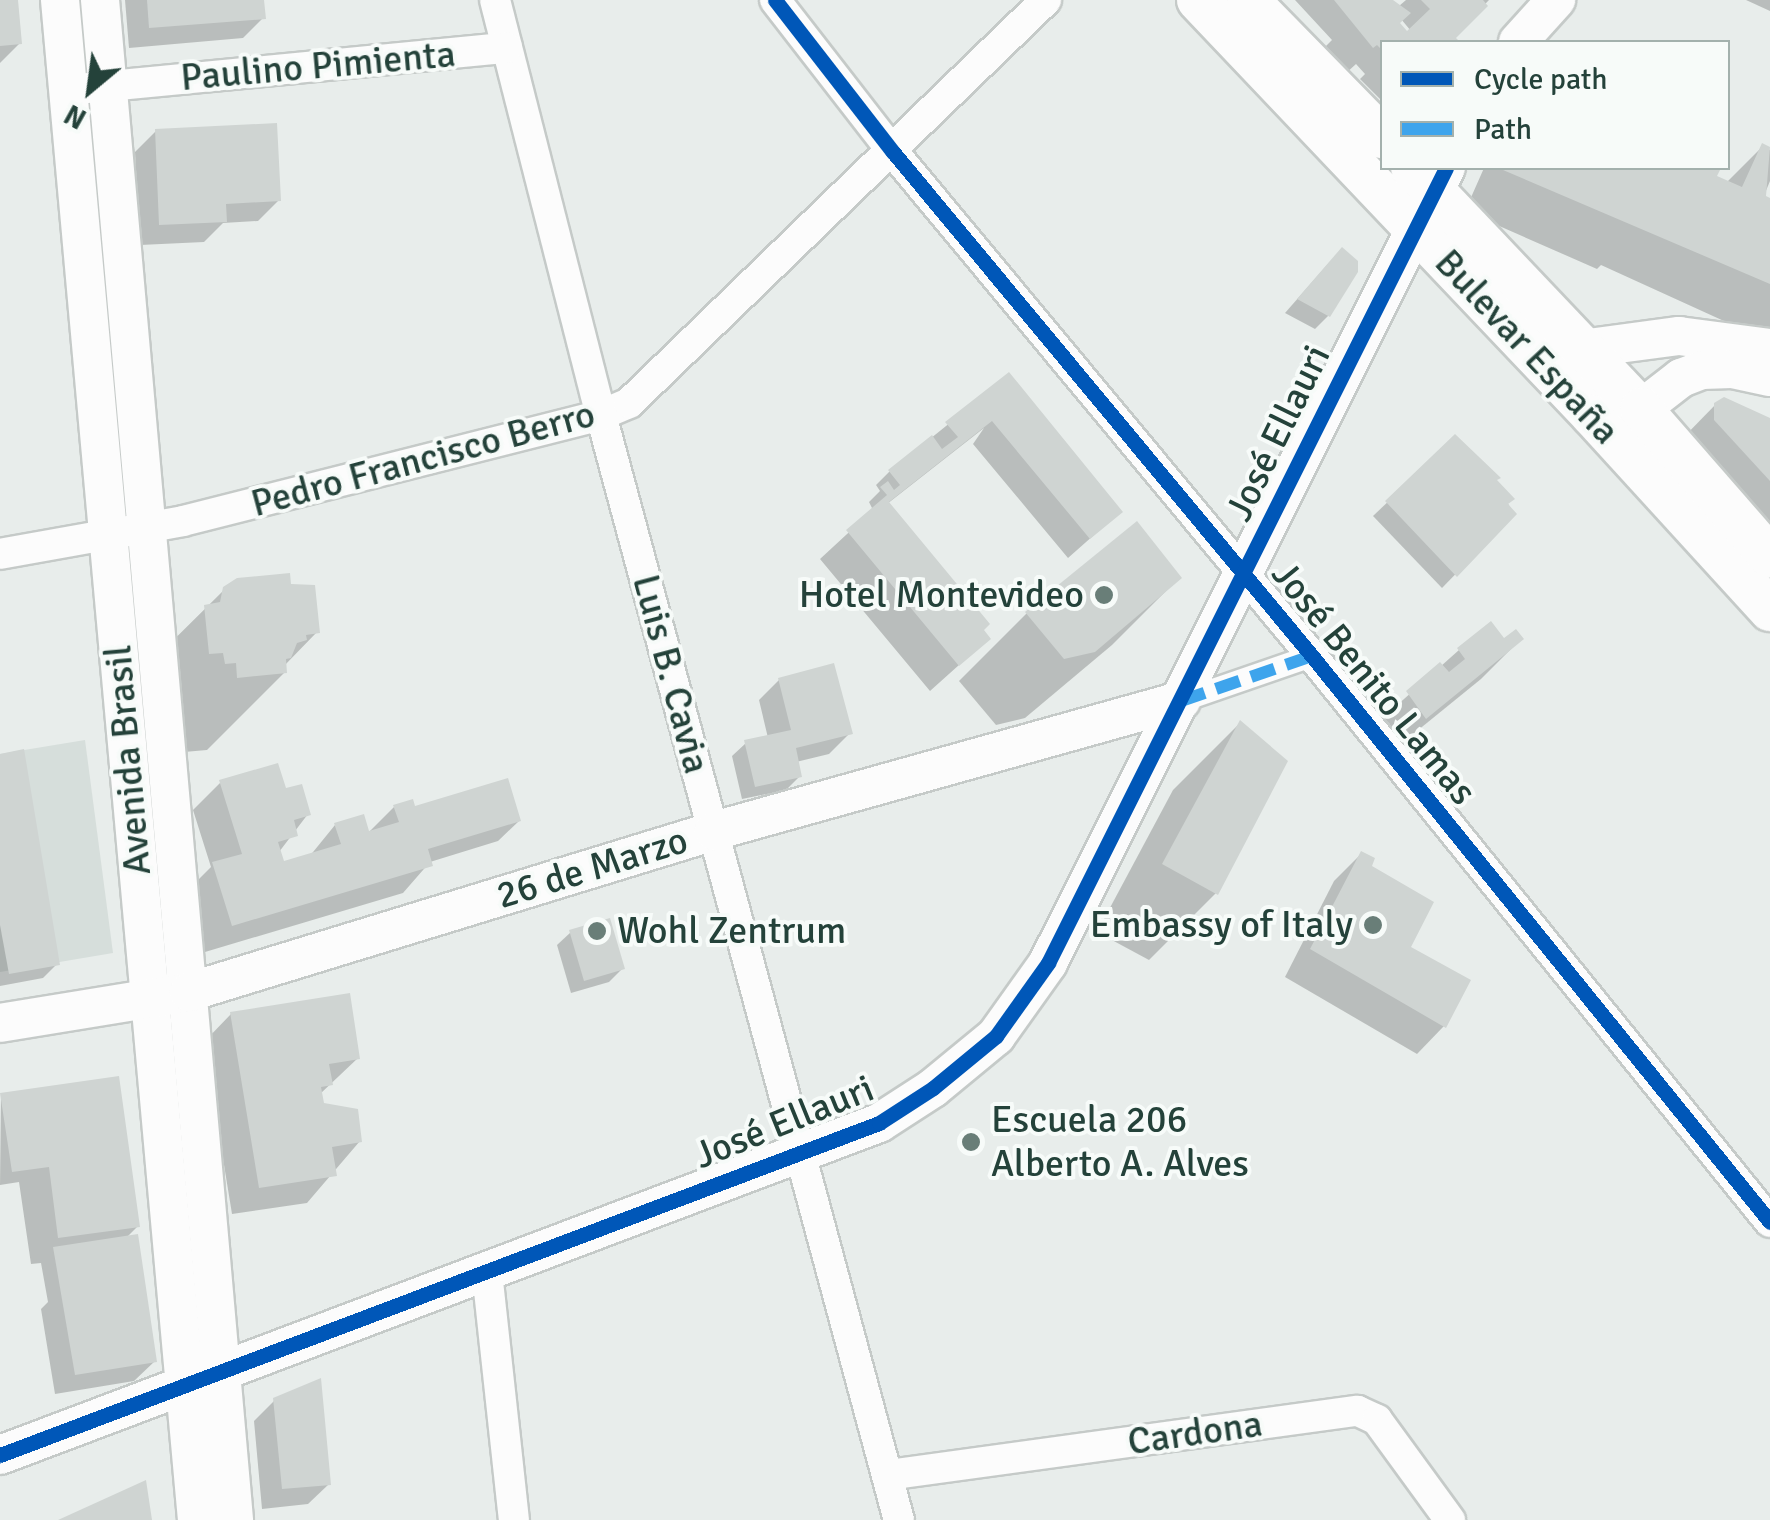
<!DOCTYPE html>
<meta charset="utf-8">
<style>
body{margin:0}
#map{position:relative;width:1770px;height:1520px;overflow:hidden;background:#e8edeb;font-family:Signika,sans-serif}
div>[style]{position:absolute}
.built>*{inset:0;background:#d6dedb}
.shadow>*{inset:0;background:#0003}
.building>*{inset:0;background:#cfd4d2}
.roads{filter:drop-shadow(2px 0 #c5cac8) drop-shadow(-2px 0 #c5cac8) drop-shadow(0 2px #c5cac8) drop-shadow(0 -2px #c5cac8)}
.pedestrian>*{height:22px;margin:-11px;padding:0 11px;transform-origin:11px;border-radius:11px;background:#fcfcfc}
.minor>*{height:30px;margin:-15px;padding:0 15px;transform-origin:15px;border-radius:15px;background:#fcfcfc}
.tertiary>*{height:38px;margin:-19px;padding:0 19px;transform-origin:19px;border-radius:19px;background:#fcfcfc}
.secondary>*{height:42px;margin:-21px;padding:0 21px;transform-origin:21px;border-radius:21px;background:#fcfcfc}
.quiet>*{height:12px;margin-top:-6px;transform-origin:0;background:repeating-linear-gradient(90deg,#3ea4ec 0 25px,transparent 0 37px)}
.cycleway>*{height:15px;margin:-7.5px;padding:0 7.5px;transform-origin:7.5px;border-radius:7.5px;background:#0057b8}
.dots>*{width:28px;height:28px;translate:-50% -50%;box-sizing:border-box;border:5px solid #f7fbf9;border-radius:50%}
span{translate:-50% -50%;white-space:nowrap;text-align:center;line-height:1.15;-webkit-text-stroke:8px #f7fbf9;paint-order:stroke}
.street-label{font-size:38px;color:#24423a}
.poi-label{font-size:38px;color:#24423a}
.right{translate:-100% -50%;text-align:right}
.left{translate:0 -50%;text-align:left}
.legend{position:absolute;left:1380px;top:40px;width:350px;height:130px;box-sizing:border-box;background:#f7fbf9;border:2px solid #a3b1ad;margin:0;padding:12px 18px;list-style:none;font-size:30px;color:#24423a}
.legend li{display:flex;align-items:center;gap:20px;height:50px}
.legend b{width:50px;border:2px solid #a3b1ad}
.north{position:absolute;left:40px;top:40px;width:100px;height:100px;-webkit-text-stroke:8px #f7fbf9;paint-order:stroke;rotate:209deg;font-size:28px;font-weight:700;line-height:40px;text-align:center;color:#24423a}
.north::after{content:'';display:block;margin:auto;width:35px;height:45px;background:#24423a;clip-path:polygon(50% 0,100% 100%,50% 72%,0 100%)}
</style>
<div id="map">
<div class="built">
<i style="clip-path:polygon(85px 740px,113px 953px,0 972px,0 754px)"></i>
</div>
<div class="shadow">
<i style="clip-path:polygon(0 0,16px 0,20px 43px,0 63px)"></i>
<i style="clip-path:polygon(125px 0,262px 0,263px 18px,243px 38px,129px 48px)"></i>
<i style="clip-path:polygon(evenodd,1295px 0,1392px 0,1399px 6px,1406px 0,1489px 0,1452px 38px,1457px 42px,1382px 42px,1382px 101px,1360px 79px,1365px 74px,1356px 64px,1332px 86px,1310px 62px,1332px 40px,1295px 0,1401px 19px,1411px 31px,1407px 34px,1397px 24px,1401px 19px)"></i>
<i style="clip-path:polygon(1746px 0,1770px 0,1770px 11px)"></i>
<i style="clip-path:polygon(156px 131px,279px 200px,258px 221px,223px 223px,204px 242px,140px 245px,135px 152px)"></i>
<i style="clip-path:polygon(1763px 146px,1770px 150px,1770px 181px,1763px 198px,1770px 201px,1770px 342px,1601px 265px,1597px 269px,1465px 211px,1484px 168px,1719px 168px,1714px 177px,1726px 183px)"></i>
<i style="clip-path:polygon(1328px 264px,1328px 316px,1315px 329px,1285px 313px)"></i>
<i style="clip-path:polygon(1008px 376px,1120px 512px,1068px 558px,973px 444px,984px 428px,887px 504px,988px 639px,930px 691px,820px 559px,873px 510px,869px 502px,880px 491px,876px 485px,889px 472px)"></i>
<i style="clip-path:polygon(1718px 402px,1770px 420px,1770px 559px,1678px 443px)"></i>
<i style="clip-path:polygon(1455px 438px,1494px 480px,1514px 514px,1442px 588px,1373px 516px)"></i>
<i style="clip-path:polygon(1137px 525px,1179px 578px,1112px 645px,1025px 718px,996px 725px,959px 681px,1026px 614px)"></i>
<i style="clip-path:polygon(225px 589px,317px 632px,284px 666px,285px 672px,207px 750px,161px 754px,146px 729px,132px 730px,128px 685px)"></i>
<i style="clip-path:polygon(1521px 639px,1481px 679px,1385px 757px,1367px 732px,1459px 650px)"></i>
<i style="clip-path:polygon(779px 680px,850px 733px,829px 754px,796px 762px,800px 776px,786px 790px,742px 799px,732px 756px,746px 743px,768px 738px,759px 700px)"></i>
<i style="clip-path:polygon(1240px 723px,1216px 893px,1149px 960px,1097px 932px,1173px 790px)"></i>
<i style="clip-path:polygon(0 756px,57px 964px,43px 978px,0 986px)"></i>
<i style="clip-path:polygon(221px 782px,284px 791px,308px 814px,279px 852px,283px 864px,309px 857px,335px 825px,367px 834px,394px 807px,519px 821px,498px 841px,430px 862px,403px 893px,205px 952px,186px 892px,211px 867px,193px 810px)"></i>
<i style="clip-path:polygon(1361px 854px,1444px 1026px,1417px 1054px,1285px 977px,1334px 881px)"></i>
<i style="clip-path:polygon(571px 932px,622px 969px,609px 982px,571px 993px,557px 945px)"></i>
<i style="clip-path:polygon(231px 1014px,358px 1058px,320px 1094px,322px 1105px,360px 1141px,307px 1203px,232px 1214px,204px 1042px)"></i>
<i style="clip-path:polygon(1px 1095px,137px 1227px,125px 1239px,155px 1361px,134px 1381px,55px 1394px,41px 1309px,48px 1302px,41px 1263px,31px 1264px,19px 1182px,0 1185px)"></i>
<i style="clip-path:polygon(275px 1400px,329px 1484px,308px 1504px,262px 1509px,254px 1421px)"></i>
</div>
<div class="building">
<i style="clip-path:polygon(0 0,18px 0,22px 44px,0 46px)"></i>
<i style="clip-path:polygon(147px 0,264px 0,266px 19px,149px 28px)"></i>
<i style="clip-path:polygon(1334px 0,1393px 0,1411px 13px,1400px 23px,1407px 31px,1430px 9px,1421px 0,1483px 0,1488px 6px,1456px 38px,1460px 42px,1382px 42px,1382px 50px,1377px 45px,1373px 48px)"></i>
<i style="clip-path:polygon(277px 123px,281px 201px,226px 204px,227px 222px,159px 225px,155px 129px)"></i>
<i style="clip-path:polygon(1762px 143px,1770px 147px,1766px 196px,1770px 198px,1770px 284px,1503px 170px,1721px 168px,1717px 176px,1742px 187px)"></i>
<i style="clip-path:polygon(1342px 247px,1358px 261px,1358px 272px,1330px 317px,1297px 299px)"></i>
<i style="clip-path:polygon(1009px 372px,1123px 512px,1090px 539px,992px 421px,889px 502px,990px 624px,984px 630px,991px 639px,959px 666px,846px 530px,887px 495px,880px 487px,888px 481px,894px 490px,900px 485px,888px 470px,932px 435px,942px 449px,958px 437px,945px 422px)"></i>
<i style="clip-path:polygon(1724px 397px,1770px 418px,1770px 481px,1714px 420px,1714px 403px)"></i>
<i style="clip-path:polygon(1455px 434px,1501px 478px,1497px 480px,1515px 499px,1508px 504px,1517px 514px,1457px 577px,1385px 501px)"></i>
<i style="clip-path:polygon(1137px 521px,1182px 578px,1095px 652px,1064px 659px,1025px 612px)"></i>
<i style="clip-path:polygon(290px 573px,291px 584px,315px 585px,320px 633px,306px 635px,307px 640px,297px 643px,291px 658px,286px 659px,287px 673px,237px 678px,236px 663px,225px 664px,223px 653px,209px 654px,204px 605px,220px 602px,223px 587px,237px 578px)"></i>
<i style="clip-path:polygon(1491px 621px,1504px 638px,1516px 629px,1524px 639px,1426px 719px,1406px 691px,1440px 662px,1449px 672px,1465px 659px,1457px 648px)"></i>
<i style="clip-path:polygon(834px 663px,853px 734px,796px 748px,802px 777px,755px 787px,744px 740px,791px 730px,778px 678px)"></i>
<i style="clip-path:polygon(1240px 720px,1288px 761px,1218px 895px,1162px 864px)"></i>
<i style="clip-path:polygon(24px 749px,60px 965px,9px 974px,0 925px,0 754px)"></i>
<i style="clip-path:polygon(278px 763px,286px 788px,302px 784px,311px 815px,294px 820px,298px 836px,278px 842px,284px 861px,341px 844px,334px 823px,364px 814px,369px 831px,399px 822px,393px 805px,413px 799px,415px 806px,508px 778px,521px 821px,428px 849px,433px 866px,232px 926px,212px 862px,242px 854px,219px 780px)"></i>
<i style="clip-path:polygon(1361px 851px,1375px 858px,1372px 866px,1434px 902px,1411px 947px,1471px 980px,1446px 1028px,1310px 949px)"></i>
<i style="clip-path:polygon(610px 918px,625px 969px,584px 981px,569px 930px)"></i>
<i style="clip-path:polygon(350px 993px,360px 1059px,329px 1064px,333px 1085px,321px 1087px,324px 1103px,358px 1109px,362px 1142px,332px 1147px,337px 1176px,259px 1188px,230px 1012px)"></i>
<i style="clip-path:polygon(119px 1076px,140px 1227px,58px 1238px,49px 1167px,12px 1172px,0 1093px)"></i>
<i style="clip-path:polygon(138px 1234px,157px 1362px,75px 1375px,53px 1247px)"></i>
<i style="clip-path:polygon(321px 1378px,331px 1485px,282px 1489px,273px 1398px)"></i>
<i style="clip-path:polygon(146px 1480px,152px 1520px,58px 1520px)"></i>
</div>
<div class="roads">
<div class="pedestrian">
<i style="left:1181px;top:701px;width:139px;rotate:-19deg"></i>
</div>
<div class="minor">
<i style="left:495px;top:0;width:428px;rotate:75.7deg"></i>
<i style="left:601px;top:415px;width:1144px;rotate:74.91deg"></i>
<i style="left:775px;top:0;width:192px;rotate:52.2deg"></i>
<i style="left:893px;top:152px;width:655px;rotate:50.26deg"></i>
<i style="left:1312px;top:656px;width:728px;rotate:51.02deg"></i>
<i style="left:68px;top:90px;width:441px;rotate:-5.5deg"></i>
<i style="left:0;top:554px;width:186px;rotate:-10.2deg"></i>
<i style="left:183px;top:521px;width:431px;rotate:-14.2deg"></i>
<i style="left:601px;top:415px;width:30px;rotate:-23deg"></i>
<i style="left:629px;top:403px;width:580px;rotate:-44.02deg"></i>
<i style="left:487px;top:1272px;width:249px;rotate:83.8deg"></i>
<i style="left:888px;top:1475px;width:474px;rotate:-7.8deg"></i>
<i style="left:1358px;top:1411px;width:21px;rotate:25deg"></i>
<i style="left:1377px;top:1420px;width:124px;rotate:53.9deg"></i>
</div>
<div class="tertiary">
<i style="left:60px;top:0;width:1526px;rotate:84.85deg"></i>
<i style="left:100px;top:0;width:1526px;rotate:84.96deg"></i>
<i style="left:1518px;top:42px;width:57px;rotate:-47.9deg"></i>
<i style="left:1581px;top:349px;width:99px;rotate:-7.6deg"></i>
<i style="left:1679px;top:336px;width:92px;rotate:7.5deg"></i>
<i style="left:1611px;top:416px;width:31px;rotate:-13deg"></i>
<i style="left:1641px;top:409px;width:51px;rotate:-37.8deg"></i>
<i style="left:1681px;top:378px;width:22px;rotate:-21deg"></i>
<i style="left:1702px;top:370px;width:30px;rotate:-2deg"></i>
<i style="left:1732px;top:369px;width:39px;rotate:12deg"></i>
<i style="left:0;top:1023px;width:192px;rotate:-9.3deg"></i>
<i style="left:189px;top:992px;width:549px;rotate:-17.05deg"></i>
<i style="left:714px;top:831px;width:485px;rotate:-15.6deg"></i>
<i style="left:0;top:1455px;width:940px;rotate:-20.69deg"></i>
<i style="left:879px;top:1123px;width:64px;rotate:-32.9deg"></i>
<i style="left:933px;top:1088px;width:82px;rotate:-39.5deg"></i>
<i style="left:996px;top:1036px;width:90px;rotate:-54.5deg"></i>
<i style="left:1048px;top:963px;width:889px;rotate:-63.41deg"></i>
</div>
<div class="secondary">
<i style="left:1198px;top:0;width:574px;rotate:46.48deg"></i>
<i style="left:1593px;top:416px;width:263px;rotate:47.6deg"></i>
<i style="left:1248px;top:0;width:192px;rotate:45.6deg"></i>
<i style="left:1412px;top:168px;width:332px;rotate:46.5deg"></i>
<i style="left:1641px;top:409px;width:196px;rotate:48.9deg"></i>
</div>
</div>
<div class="quiet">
<i style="left:1181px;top:701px;width:139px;rotate:-19deg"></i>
</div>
<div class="cycleway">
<i style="left:775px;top:0;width:192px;rotate:52.2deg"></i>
<i style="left:893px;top:152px;width:655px;rotate:50.26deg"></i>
<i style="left:1312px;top:656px;width:728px;rotate:51.02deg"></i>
<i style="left:0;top:1455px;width:940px;rotate:-20.69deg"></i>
<i style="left:879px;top:1123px;width:64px;rotate:-32.9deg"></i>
<i style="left:933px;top:1088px;width:82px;rotate:-39.5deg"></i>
<i style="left:996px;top:1036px;width:90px;rotate:-54.5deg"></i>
<i style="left:1048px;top:963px;width:889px;rotate:-63.41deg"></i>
</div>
<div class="dots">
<i style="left:1104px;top:595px;background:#697e78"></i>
<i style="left:1373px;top:925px;background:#697e78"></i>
<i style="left:597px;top:931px;background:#697e78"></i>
<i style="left:971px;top:1142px;background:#697e78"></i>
</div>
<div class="street-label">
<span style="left:318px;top:66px;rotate:-5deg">Paulino Pimienta</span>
<span style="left:1527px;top:347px;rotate:47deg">Bulevar España</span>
<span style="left:1278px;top:433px;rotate:-64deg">José Ellauri</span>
<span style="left:423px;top:459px;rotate:-15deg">Pedro Francisco Berro</span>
<span style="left:671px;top:674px;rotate:75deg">Luis B. Cavia</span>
<span style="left:1374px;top:683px;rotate:51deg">José Benito Lamas</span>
<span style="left:128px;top:760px;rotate:-95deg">Avenida Brasil</span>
<span style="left:592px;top:868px;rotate:-17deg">26 de Marzo</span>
<span style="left:784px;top:1122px;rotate:-22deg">José Ellauri</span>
<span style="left:1195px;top:1433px;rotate:-8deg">Cardona</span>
</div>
<div class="poi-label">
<span class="right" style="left:1084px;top:595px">Hotel Montevideo</span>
<span class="right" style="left:1353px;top:925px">Embassy of Italy</span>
<span class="left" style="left:617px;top:931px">Wohl Zentrum</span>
<span class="left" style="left:991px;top:1142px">Escuela 206<br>Alberto A. Alves</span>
</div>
<ul class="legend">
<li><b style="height:12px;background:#0057b8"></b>Cycle path</li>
<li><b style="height:12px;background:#3ea4ec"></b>Path</li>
</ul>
<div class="north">N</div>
</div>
